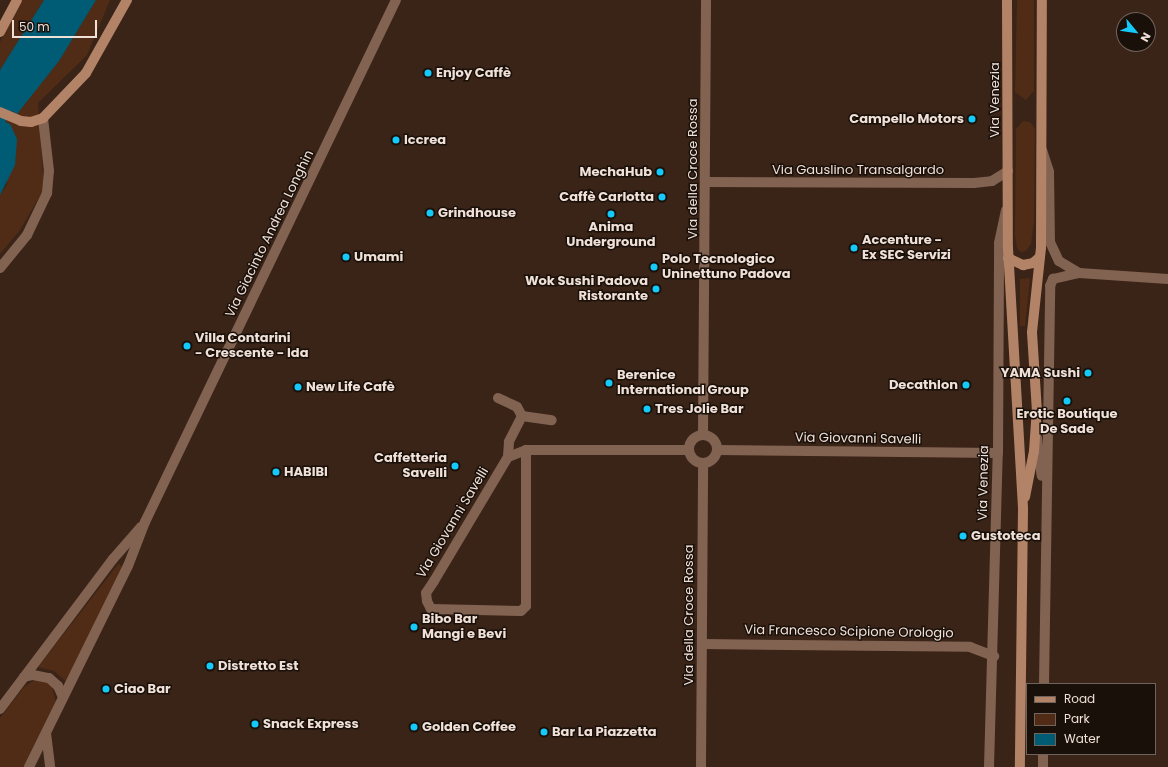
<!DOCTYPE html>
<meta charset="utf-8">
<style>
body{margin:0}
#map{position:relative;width:1168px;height:767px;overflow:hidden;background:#3a2417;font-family:Poppins,sans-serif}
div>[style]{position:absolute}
.green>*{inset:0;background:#502c16}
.water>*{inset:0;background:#005c75}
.minor>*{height:10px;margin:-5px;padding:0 5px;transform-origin:5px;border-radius:5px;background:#826352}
.minor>.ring{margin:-5px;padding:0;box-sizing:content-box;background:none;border:10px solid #826352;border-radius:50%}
.secondary>*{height:10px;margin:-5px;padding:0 5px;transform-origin:5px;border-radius:5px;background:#b38368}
.dots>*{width:11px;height:11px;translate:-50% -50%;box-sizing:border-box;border:2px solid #1a100a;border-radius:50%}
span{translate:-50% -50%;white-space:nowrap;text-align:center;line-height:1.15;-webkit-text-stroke:3px #1a100a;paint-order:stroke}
.poi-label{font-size:13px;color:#efe0d8;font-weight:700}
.left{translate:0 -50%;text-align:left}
.right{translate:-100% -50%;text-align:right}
.street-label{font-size:13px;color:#efe0d8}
.legend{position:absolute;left:1026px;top:683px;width:130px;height:72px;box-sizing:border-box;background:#1a100a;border:1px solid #6f635c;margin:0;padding:5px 7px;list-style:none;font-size:12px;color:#efe0d8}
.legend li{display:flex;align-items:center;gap:8px;height:20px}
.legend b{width:20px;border:1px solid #6f635c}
.north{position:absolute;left:1116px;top:12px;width:40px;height:40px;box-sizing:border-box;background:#1a100a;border:1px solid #6f635c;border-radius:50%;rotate:119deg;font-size:11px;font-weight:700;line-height:16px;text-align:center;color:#efe0d8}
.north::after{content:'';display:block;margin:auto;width:14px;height:18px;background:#14cafb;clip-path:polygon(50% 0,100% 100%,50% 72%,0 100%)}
.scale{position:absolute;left:12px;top:20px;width:85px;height:18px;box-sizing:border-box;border:2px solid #efe0d8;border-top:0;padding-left:5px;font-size:12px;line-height:14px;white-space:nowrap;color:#efe0d8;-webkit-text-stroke:3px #1a100a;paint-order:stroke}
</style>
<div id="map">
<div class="green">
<i style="clip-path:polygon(22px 0,44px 0,0 70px,0 42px)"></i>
<i style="clip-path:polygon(96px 0,110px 0,87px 55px,38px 103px,44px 189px,20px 230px,0 254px,0 195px,7px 185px,5px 122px,12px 111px,17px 113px,59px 61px)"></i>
<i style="clip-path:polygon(1017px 0,1034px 0,1034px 91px,1026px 100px,1015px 92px)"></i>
<i style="clip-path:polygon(1023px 121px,1030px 122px,1035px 129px,1034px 221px,1031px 244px,1026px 251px,1021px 252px,1017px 248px,1015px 235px,1016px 129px)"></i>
<i style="clip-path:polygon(1030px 278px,1025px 326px,1020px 326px,1020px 279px)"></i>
<i style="clip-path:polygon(119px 563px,122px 568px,67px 682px,54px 671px,38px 667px)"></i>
<i style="clip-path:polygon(33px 681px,44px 681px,52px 687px,56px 702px,25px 767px,0 767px,0 718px,24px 687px)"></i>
</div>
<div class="water">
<i style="clip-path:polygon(44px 0,96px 0,59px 61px,17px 114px,12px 111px,5px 122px,10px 124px,17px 139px,15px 165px,0 195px,0 70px)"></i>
</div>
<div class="minor">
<i style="left:1042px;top:150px;width:23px;rotate:72deg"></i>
<i style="left:1049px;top:172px;width:70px;rotate:89.2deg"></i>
<i style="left:1050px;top:242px;width:21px;rotate:65deg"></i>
<i style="left:1059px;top:261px;width:23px;rotate:31deg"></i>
<i style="left:705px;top:182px;width:269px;rotate:0.2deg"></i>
<i style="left:974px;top:183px;width:18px;rotate:-6deg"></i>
<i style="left:992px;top:181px;width:19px;rotate:-32deg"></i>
<i style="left:0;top:268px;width:43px;rotate:-50.7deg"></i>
<i style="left:27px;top:235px;width:47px;rotate:-64.5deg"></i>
<i style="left:47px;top:193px;width:22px;rotate:-85deg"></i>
<i style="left:49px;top:171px;width:53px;rotate:-96.5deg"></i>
<i style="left:498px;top:398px;width:21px;rotate:25deg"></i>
<i style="left:517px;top:407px;width:10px;rotate:61deg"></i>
<i style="left:522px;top:416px;width:29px;rotate:117deg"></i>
<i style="left:509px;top:442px;width:15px;rotate:94deg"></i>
<i style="left:522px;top:416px;width:30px;rotate:8deg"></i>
<i class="ring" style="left:689px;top:435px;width:18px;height:18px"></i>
<i style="left:703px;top:435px;width:435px;rotate:-89.6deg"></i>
<i style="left:1037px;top:438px;width:38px;rotate:83deg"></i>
<i style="left:526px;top:450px;width:156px;rotate:90deg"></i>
<i style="left:526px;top:606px;width:7px;rotate:135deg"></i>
<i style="left:521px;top:611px;width:90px;rotate:-178.7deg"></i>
<i style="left:431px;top:609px;width:9px;rotate:-117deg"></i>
<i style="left:427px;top:601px;width:8px;rotate:-97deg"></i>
<i style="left:426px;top:593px;width:14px;rotate:-56deg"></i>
<i style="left:434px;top:581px;width:144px;rotate:-59.2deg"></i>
<i style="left:508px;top:457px;width:19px;rotate:-21deg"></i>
<i style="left:526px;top:450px;width:163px"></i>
<i style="left:717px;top:450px;width:281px;rotate:0.6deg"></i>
<i style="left:702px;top:644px;width:268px;rotate:0.6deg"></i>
<i style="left:970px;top:647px;width:26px;rotate:21deg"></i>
<i style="left:24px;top:677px;width:9px;rotate:-13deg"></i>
<i style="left:33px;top:675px;width:16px;rotate:11deg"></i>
<i style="left:49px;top:678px;width:12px;rotate:42deg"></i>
<i style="left:58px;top:686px;width:12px;rotate:66deg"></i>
<i style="left:1044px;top:684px;width:398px;rotate:-89.1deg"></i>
<i style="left:1050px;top:286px;width:8px;rotate:-67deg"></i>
<i style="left:1053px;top:279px;width:27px;rotate:-13deg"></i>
<i style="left:1079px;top:273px;width:89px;rotate:3.9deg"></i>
<i style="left:0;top:709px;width:188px;rotate:-53deg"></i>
<i style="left:113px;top:559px;width:43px;rotate:-48.8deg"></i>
<i style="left:46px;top:733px;width:34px;rotate:83deg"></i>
<i style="left:29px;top:767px;width:224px;rotate:-63.8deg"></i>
<i style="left:128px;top:566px;width:47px;rotate:-68.9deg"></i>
<i style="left:145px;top:522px;width:579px;rotate:-64.32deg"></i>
<i style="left:701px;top:767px;width:304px;rotate:-89.6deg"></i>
<i style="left:989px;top:767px;width:314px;rotate:-88.4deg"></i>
<i style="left:998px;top:453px;width:210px;rotate:-89.7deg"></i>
<i style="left:999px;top:243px;width:33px;rotate:-78deg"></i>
<i style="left:1043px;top:767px;width:13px;rotate:-90deg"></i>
</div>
<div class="secondary">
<i style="left:1007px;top:0;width:248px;rotate:89.8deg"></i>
<i style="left:1008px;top:248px;width:261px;rotate:86.7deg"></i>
<i style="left:1023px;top:509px;width:258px;rotate:90.7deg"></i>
<i style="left:0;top:32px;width:36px;rotate:-62deg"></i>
<i style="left:0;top:112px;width:23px;rotate:23deg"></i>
<i style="left:21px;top:121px;width:10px;rotate:6deg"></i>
<i style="left:31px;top:122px;width:13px;rotate:-18deg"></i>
<i style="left:43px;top:118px;width:62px;rotate:-46.3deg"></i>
<i style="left:86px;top:73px;width:84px;rotate:-60.7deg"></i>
<i style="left:1008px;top:258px;width:17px;rotate:25deg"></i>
<i style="left:1023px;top:265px;width:10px;rotate:-11deg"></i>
<i style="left:1033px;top:263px;width:9px;rotate:-41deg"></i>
<i style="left:1025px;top:497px;width:47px;rotate:-78.9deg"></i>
<i style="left:1034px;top:451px;width:39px;rotate:-86deg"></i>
<i style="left:1037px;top:412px;width:80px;rotate:-93.6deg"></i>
<i style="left:1032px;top:332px;width:84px;rotate:-83.9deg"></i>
<i style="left:1041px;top:248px;width:248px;rotate:-89.8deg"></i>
</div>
<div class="dots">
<i style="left:428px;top:73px;background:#14cafb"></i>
<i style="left:972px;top:119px;background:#14cafb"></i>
<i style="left:396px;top:140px;background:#14cafb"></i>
<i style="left:660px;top:172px;background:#14cafb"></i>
<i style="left:662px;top:197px;background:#14cafb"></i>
<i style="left:430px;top:213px;background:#14cafb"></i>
<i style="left:611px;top:214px;background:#14cafb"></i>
<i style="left:854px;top:248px;background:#14cafb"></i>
<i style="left:346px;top:257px;background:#14cafb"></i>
<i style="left:654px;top:267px;background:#14cafb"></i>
<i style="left:656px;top:289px;background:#14cafb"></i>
<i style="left:187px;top:346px;background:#14cafb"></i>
<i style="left:1088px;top:373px;background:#14cafb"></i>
<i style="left:609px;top:383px;background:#14cafb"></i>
<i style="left:966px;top:385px;background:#14cafb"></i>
<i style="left:298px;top:387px;background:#14cafb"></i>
<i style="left:1067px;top:401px;background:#14cafb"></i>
<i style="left:647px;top:409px;background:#14cafb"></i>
<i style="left:455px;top:466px;background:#14cafb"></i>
<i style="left:276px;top:472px;background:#14cafb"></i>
<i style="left:963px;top:536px;background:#14cafb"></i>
<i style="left:414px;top:627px;background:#14cafb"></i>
<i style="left:210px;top:666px;background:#14cafb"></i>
<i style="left:106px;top:689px;background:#14cafb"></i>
<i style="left:255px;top:724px;background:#14cafb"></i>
<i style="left:414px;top:727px;background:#14cafb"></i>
<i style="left:544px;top:732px;background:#14cafb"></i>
</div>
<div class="poi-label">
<span class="left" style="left:436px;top:73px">Enjoy Caffè</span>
<span class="right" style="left:964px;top:119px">Campello Motors</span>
<span class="left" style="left:404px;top:140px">Iccrea</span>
<span class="right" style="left:652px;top:172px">MechaHub</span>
<span class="right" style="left:654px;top:197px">Caffè Carlotta</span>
<span class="left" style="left:438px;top:213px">Grindhouse</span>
<span style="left:611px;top:235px">Anima<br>Underground</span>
<span class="left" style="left:862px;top:248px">Accenture -<br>Ex SEC Servizi</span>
<span class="left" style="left:354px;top:257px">Umami</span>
<span class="left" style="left:662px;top:267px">Polo Tecnologico<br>Uninettuno Padova</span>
<span class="right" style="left:648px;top:289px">Wok Sushi Padova<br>Ristorante</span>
<span class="left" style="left:195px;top:346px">Villa Contarini<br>- Crescente - Ida</span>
<span class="right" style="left:1080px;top:373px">YAMA Sushi</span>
<span class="left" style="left:617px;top:383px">Berenice<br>International Group</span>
<span class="right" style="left:958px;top:385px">Decathlon</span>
<span class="left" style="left:306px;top:387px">New Life Cafè</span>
<span class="left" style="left:655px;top:409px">Tres Jolie Bar</span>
<span style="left:1067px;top:422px">Erotic Boutique<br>De Sade</span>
<span class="right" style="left:447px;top:466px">Caffetteria<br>Savelli</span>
<span class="left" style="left:284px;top:472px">HABIBI</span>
<span class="left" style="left:971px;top:536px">Gustoteca</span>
<span class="left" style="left:422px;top:627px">Bibo Bar<br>Mangi e Bevi</span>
<span class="left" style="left:218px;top:666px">Distretto Est</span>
<span class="left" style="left:114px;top:689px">Ciao Bar</span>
<span class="left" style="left:263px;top:724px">Snack Express</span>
<span class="left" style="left:422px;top:727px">Golden Coffee</span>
<span class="left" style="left:552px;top:732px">Bar La Piazzetta</span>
</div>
<div class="street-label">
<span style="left:995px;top:100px;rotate:-90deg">Via Venezia</span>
<span style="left:693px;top:169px;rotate:-90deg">Via della Croce Rossa</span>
<span style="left:858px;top:170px">Via Gauslino Transalgardo</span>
<span style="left:270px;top:234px;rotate:-64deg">Via Giacinto Andrea Longhin</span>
<span style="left:858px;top:439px;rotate:1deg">Via Giovanni Savelli</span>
<span style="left:984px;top:483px;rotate:-89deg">Via Venezia</span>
<span style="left:453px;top:523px;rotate:-59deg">Via Giovanni Savelli</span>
<span style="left:689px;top:615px;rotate:-90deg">Via della Croce Rossa</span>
<span style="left:849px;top:632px;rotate:1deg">Via Francesco Scipione Orologio</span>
</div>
<ul class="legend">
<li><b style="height:5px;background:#b38368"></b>Road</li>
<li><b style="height:11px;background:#502c16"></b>Park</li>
<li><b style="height:11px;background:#005c75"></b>Water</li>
</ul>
<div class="north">N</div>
<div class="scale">50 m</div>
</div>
